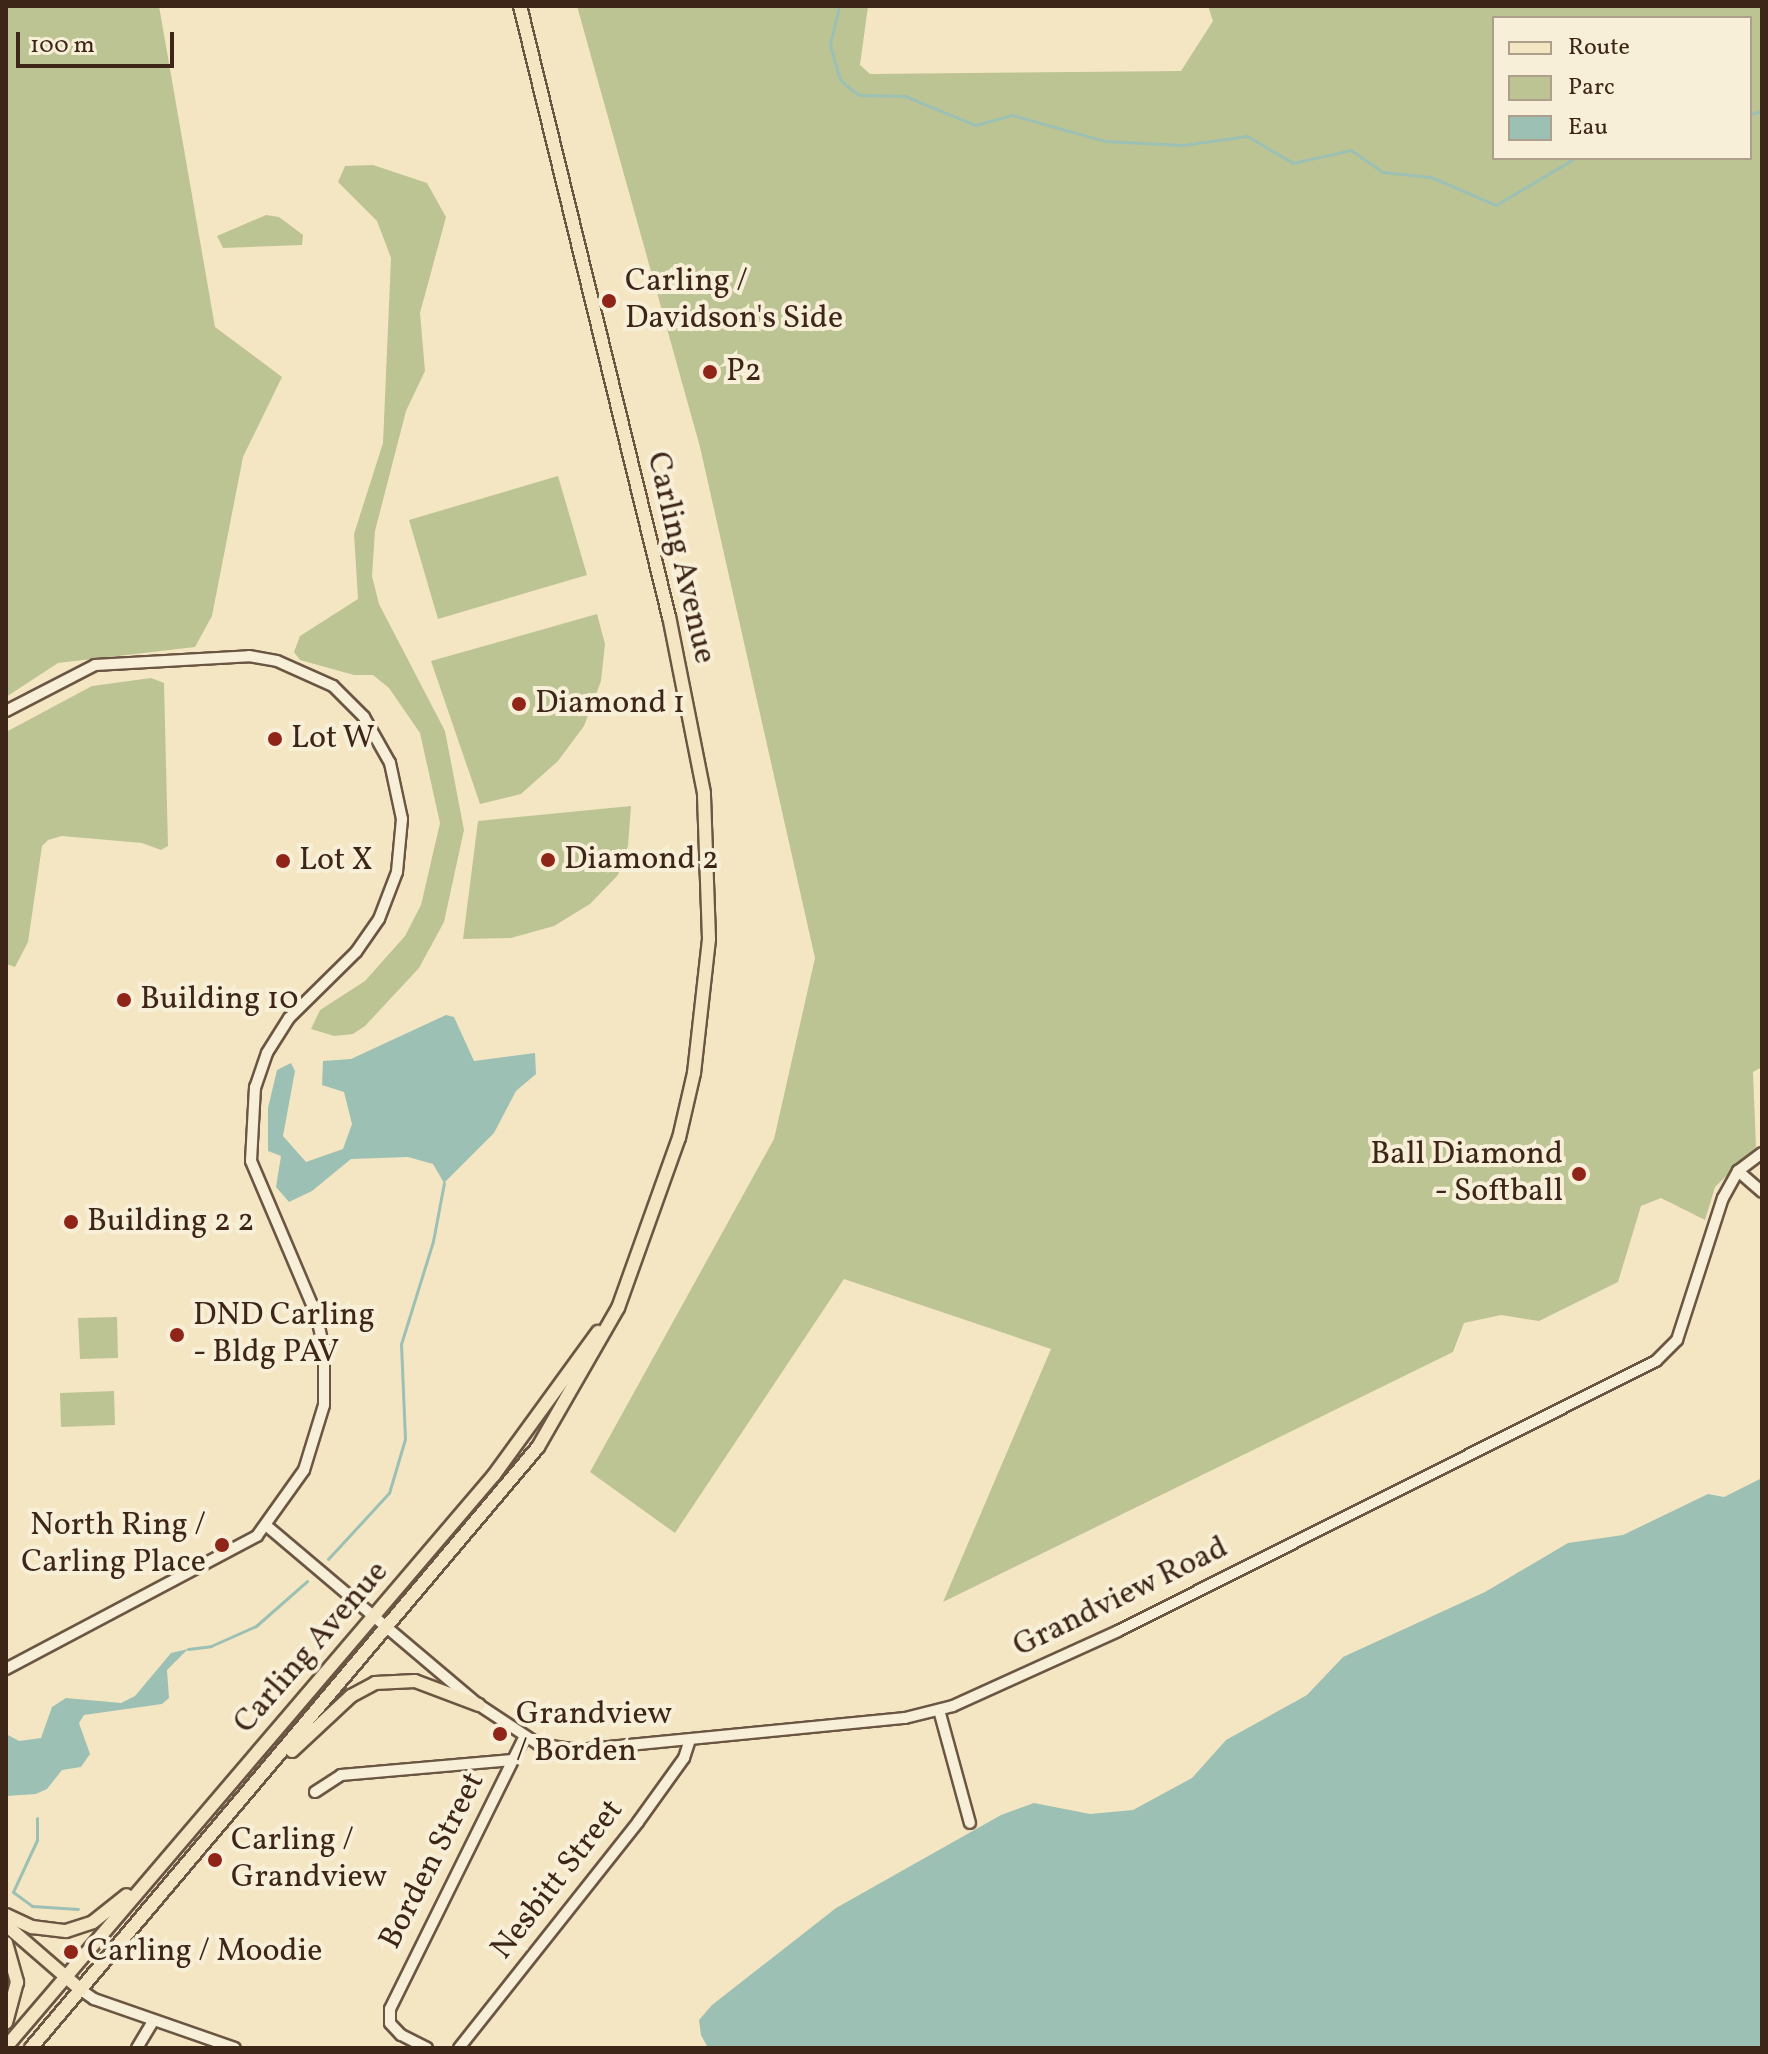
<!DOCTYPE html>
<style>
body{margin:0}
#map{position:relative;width:1768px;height:2054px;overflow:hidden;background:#f5e6c3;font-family:Vollkorn,serif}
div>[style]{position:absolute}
.green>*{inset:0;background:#bdc493}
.water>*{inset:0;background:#9cc0b4}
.stream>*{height:3px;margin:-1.5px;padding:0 1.5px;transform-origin:1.5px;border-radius:1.5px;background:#9cc0b4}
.roads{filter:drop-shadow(2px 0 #6b5643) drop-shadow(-2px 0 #6b5643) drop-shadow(0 2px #6b5643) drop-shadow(0 -2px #6b5643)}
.minor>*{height:10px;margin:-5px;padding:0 5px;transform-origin:5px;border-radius:5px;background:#f8efd8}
.major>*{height:12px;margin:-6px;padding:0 6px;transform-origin:6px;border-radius:6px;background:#f5e6c3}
.dots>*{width:22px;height:22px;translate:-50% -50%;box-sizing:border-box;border:4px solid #f8efd8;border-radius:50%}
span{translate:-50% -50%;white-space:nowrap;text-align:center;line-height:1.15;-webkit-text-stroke:8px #f8efd8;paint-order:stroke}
.poi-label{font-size:32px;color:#3d2618}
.left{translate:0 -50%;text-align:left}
.right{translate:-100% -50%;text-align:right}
.street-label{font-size:32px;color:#3d2618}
.frame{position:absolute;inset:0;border:8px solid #3d2618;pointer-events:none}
.legend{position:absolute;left:1492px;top:16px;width:260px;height:144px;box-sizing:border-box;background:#f8efd8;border:2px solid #ad9f8b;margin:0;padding:10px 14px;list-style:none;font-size:24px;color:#3d2618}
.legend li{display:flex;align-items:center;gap:16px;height:40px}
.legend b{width:40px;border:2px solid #ad9f8b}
.scale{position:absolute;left:16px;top:32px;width:158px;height:36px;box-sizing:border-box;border:4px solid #3d2618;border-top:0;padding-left:10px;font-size:24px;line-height:28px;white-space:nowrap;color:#3d2618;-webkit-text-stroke:6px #f8efd8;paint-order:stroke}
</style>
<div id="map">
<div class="green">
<i style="clip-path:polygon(6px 6px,159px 6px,215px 327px,282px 377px,243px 457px,212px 616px,195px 647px,58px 663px,6px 697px)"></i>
<i style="clip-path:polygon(evenodd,577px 6px,868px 6px,860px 65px,870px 74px,1181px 71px,1213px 21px,1208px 6px,1762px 6px,1762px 1067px,1753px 1072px,1756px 1147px,1715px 1187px,1705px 1220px,1661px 1198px,1641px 1206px,1618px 1282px,1539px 1321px,1501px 1315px,1464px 1323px,1453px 1352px,943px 1602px,1051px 1349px,844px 1279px,675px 1533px,590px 1472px,774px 1139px,815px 958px,700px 447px,577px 6px,1494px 18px,1750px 18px,1750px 158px,1494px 158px,1494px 18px)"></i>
<i style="clip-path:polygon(373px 165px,427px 183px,446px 217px,420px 313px,425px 371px,406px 411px,375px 531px,372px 576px,379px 604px,445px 731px,464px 830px,444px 922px,419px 968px,365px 1026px,353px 1034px,334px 1036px,311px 1029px,320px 1010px,365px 981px,405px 936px,421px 905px,440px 823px,420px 733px,389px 688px,373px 675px,354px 675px,300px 660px,294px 652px,300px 636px,358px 599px,354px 534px,383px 443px,391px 258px,377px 221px,338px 182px,345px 166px)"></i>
<i style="clip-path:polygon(266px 215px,279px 217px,303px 235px,302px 245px,223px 248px,217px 236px)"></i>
<i style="clip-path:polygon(558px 476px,587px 575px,438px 619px,409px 520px)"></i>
<i style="clip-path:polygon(597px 614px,605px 644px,601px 681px,584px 726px,558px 761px,521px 794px,480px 804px,431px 661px)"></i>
<i style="clip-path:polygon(151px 678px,164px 683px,168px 846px,161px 850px,142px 843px,62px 836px,48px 840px,42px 846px,28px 942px,15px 967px,6px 964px,6px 732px,92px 686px)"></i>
<i style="clip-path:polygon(631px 806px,628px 846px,618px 875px,590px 904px,554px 926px,511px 938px,463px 939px,478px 821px)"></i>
<i style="clip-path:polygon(117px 1317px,118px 1358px,80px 1359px,78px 1318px)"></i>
<i style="clip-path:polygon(114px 1391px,115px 1425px,61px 1427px,60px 1393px)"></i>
</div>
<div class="water">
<i style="clip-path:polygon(446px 1015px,454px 1017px,474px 1061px,535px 1053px,536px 1074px,516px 1091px,494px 1133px,444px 1183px,433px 1164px,408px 1157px,351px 1159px,312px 1191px,289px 1202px,276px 1187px,281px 1156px,268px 1151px,268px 1108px,277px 1070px,291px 1063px,295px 1071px,283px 1136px,306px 1162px,343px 1149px,352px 1124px,344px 1092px,322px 1085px,323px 1061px,351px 1059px)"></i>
<i style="clip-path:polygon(1762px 1478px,1762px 2048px,708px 2048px,701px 2035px,699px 2020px,712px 2005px,836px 1908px,1001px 1815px,1034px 1803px,1090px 1814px,1133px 1810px,1192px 1778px,1226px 1740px,1307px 1695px,1343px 1657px,1485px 1592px,1568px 1543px,1623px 1535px,1708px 1494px,1724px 1497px)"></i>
<i style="clip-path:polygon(188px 1649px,167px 1670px,169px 1698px,162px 1704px,84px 1715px,79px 1723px,90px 1754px,81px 1767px,62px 1770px,47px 1789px,36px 1794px,6px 1796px,6px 1734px,19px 1741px,41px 1738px,52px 1707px,66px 1698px,121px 1703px,135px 1696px,171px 1653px)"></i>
</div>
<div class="stream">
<i style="left:839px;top:6px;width:40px;rotate:103deg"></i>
<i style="left:830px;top:45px;width:35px;rotate:74deg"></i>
<i style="left:840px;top:79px;width:10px;rotate:45deg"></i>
<i style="left:847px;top:86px;width:15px;rotate:37deg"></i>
<i style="left:859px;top:95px;width:46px;rotate:1.2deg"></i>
<i style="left:905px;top:96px;width:76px;rotate:22.5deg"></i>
<i style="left:975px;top:125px;width:38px;rotate:-15deg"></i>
<i style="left:1012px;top:115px;width:97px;rotate:15.6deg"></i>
<i style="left:1105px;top:141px;width:78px;rotate:2.9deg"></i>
<i style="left:1183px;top:145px;width:65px;rotate:-8deg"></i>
<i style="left:1247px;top:136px;width:53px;rotate:30.4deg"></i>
<i style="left:1293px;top:163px;width:59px;rotate:-12.6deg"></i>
<i style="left:1351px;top:150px;width:38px;rotate:35deg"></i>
<i style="left:1382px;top:172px;width:49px;rotate:5.8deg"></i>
<i style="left:1431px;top:177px;width:71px;rotate:23.3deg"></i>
<i style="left:1496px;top:205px;width:92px;rotate:-30.7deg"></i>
<i style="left:1750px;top:114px;width:12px;rotate:-14deg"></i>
<i style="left:328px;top:1559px;width:90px;rotate:-47.3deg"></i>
<i style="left:389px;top:1493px;width:56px;rotate:-73.5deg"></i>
<i style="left:405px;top:1439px;width:95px;rotate:-92.4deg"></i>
<i style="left:401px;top:1344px;width:108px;rotate:-72.7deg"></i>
<i style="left:433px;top:1241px;width:59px;rotate:-79.3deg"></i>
<i style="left:188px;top:1649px;width:23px;rotate:-7deg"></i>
<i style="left:211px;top:1646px;width:49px;rotate:-24deg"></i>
<i style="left:256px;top:1626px;width:68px;rotate:-41.4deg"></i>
<i style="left:37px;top:1818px;width:22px;rotate:90deg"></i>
<i style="left:37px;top:1840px;width:57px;rotate:114.8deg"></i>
<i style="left:13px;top:1892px;width:24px;rotate:36deg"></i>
<i style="left:32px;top:1906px;width:46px;rotate:3.7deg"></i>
</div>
<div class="roads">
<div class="minor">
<i style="left:6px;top:711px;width:100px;rotate:-27.3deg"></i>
<i style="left:95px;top:665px;width:154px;rotate:-3.3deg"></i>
<i style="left:249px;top:656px;width:28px;rotate:10deg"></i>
<i style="left:277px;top:661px;width:61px;rotate:24.1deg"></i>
<i style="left:333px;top:686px;width:44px;rotate:45deg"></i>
<i style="left:364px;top:717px;width:53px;rotate:60.5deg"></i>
<i style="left:390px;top:763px;width:57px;rotate:77.9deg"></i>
<i style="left:402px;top:819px;width:53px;rotate:95.4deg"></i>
<i style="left:397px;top:872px;width:50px;rotate:111deg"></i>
<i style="left:379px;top:919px;width:40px;rotate:124.9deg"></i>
<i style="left:356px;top:952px;width:94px;rotate:135.4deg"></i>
<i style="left:289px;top:1018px;width:41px;rotate:122.2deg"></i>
<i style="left:267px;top:1053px;width:36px;rotate:109deg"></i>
<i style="left:255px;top:1087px;width:74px;rotate:93.1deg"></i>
<i style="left:251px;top:1161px;width:166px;rotate:67deg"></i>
<i style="left:316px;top:1314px;width:37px;rotate:77deg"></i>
<i style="left:324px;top:1350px;width:55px;rotate:90deg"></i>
<i style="left:324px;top:1405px;width:68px;rotate:107.1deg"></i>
<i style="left:304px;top:1470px;width:81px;rotate:125.5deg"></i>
<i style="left:257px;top:1536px;width:284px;rotate:152.1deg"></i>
<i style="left:1738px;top:1171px;width:32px;rotate:41deg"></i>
<i style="left:268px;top:1527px;width:276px;rotate:40.2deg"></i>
<i style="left:479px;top:1705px;width:71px;rotate:33.5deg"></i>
<i style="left:538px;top:1744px;width:40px;rotate:8.5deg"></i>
<i style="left:578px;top:1750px;width:329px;rotate:-5.6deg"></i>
<i style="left:905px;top:1718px;width:49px;rotate:-14deg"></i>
<i style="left:953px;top:1706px;width:181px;rotate:-24.4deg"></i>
<i style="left:1118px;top:1631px;width:602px;rotate:-26.65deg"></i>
<i style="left:1656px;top:1361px;width:30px;rotate:-45deg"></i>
<i style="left:1677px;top:1340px;width:149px;rotate:-72.1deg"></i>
<i style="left:1723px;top:1198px;width:31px;rotate:-61deg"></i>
<i style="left:1738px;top:1171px;width:30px;rotate:-37deg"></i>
<i style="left:939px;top:1710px;width:117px;rotate:74.7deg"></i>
<i style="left:315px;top:1792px;width:31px;rotate:-33deg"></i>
<i style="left:341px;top:1775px;width:172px;rotate:-5deg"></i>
<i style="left:81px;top:1990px;width:16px;rotate:35deg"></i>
<i style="left:94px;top:1999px;width:149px;rotate:19.2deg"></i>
<i style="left:137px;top:2048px;width:31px;rotate:-59deg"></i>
<i style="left:427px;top:2048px;width:29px;rotate:-153deg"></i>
<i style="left:401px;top:2035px;width:16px;rotate:-133deg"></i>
<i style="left:390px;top:2023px;width:14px;rotate:-90deg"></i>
<i style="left:390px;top:2009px;width:302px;rotate:-63.7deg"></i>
<i style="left:459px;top:2048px;width:288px;rotate:-51.6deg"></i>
<i style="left:638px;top:1822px;width:79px;rotate:-54.3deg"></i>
<i style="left:684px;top:1758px;width:19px;rotate:-72deg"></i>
</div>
<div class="major">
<i style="left:292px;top:1751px;width:81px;rotate:-43deg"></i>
<i style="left:351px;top:1696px;width:27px;rotate:-28deg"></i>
<i style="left:375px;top:1683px;width:40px;rotate:-2.9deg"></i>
<i style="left:415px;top:1681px;width:68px;rotate:20.6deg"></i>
<i style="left:6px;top:1915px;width:29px;rotate:25deg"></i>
<i style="left:32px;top:1927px;width:34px;rotate:7deg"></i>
<i style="left:66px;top:1931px;width:28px;rotate:-18deg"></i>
<i style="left:93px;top:1922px;width:43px;rotate:-38.5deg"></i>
<i style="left:6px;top:1925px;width:99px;rotate:40.9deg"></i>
<i style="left:6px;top:1943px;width:41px;rotate:74.2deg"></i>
<i style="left:17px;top:1982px;width:42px;rotate:105deg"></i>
<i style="left:6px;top:2047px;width:752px;rotate:-49.53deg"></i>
<i style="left:494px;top:1475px;width:177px;rotate:-54deg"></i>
<i style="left:31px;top:2048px;width:786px;rotate:-49.85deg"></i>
<i style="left:538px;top:1447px;width:160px;rotate:-60.1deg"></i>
<i style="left:618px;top:1308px;width:181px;rotate:-70.3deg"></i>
<i style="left:679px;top:1138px;width:67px;rotate:-77deg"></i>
<i style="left:694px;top:1073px;width:135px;rotate:-83.6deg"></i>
<i style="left:709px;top:939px;width:146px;rotate:-92deg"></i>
<i style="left:704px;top:793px;width:179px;rotate:-101.2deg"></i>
<i style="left:669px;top:617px;width:629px;rotate:-103.7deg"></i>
</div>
</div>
<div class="dots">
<i style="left:609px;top:301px;background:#8f2418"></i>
<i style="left:710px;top:372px;background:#8f2418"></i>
<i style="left:519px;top:704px;background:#8f2418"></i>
<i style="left:275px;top:739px;background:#8f2418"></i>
<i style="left:548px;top:860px;background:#8f2418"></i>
<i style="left:283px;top:861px;background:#8f2418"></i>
<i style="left:124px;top:1000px;background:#8f2418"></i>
<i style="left:1579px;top:1174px;background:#8f2418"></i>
<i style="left:71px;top:1222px;background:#8f2418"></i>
<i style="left:177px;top:1335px;background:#8f2418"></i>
<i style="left:222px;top:1545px;background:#8f2418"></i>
<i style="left:500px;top:1734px;background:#8f2418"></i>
<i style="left:215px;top:1860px;background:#8f2418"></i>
<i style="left:71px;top:1952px;background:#8f2418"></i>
</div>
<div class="poi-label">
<span class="left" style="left:625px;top:301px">Carling /<br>Davidson's Side</span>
<span class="left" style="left:726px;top:372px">P2</span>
<span class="left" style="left:535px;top:704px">Diamond 1</span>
<span class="left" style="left:291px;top:739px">Lot W</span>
<span class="left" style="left:564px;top:860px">Diamond 2</span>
<span class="left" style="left:299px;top:861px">Lot X</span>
<span class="left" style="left:140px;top:1000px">Building 10</span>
<span class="right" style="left:1563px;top:1174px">Ball Diamond<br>- Softball</span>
<span class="left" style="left:87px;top:1222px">Building 2 2</span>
<span class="left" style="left:193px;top:1335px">DND Carling<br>- Bldg PAV</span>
<span class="right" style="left:206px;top:1545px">North Ring /<br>Carling Place</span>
<span class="left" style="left:516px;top:1734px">Grandview<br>/ Borden</span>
<span class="left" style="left:231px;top:1860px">Carling /<br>Grandview</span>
<span class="left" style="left:87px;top:1952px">Carling / Moodie</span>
</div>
<div class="street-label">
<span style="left:680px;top:558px;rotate:77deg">Carling Avenue</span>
<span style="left:1121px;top:1598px;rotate:-26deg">Grandview Road</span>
<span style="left:312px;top:1648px;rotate:-49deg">Carling Avenue</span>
<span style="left:433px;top:1861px;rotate:-63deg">Borden Street</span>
<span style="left:558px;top:1880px;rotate:-52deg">Nesbitt Street</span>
</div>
<div class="frame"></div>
<ul class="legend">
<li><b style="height:10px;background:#f5e6c3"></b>Route</li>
<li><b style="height:22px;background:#bdc493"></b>Parc</li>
<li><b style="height:22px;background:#9cc0b4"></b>Eau</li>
</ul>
<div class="scale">100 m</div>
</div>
